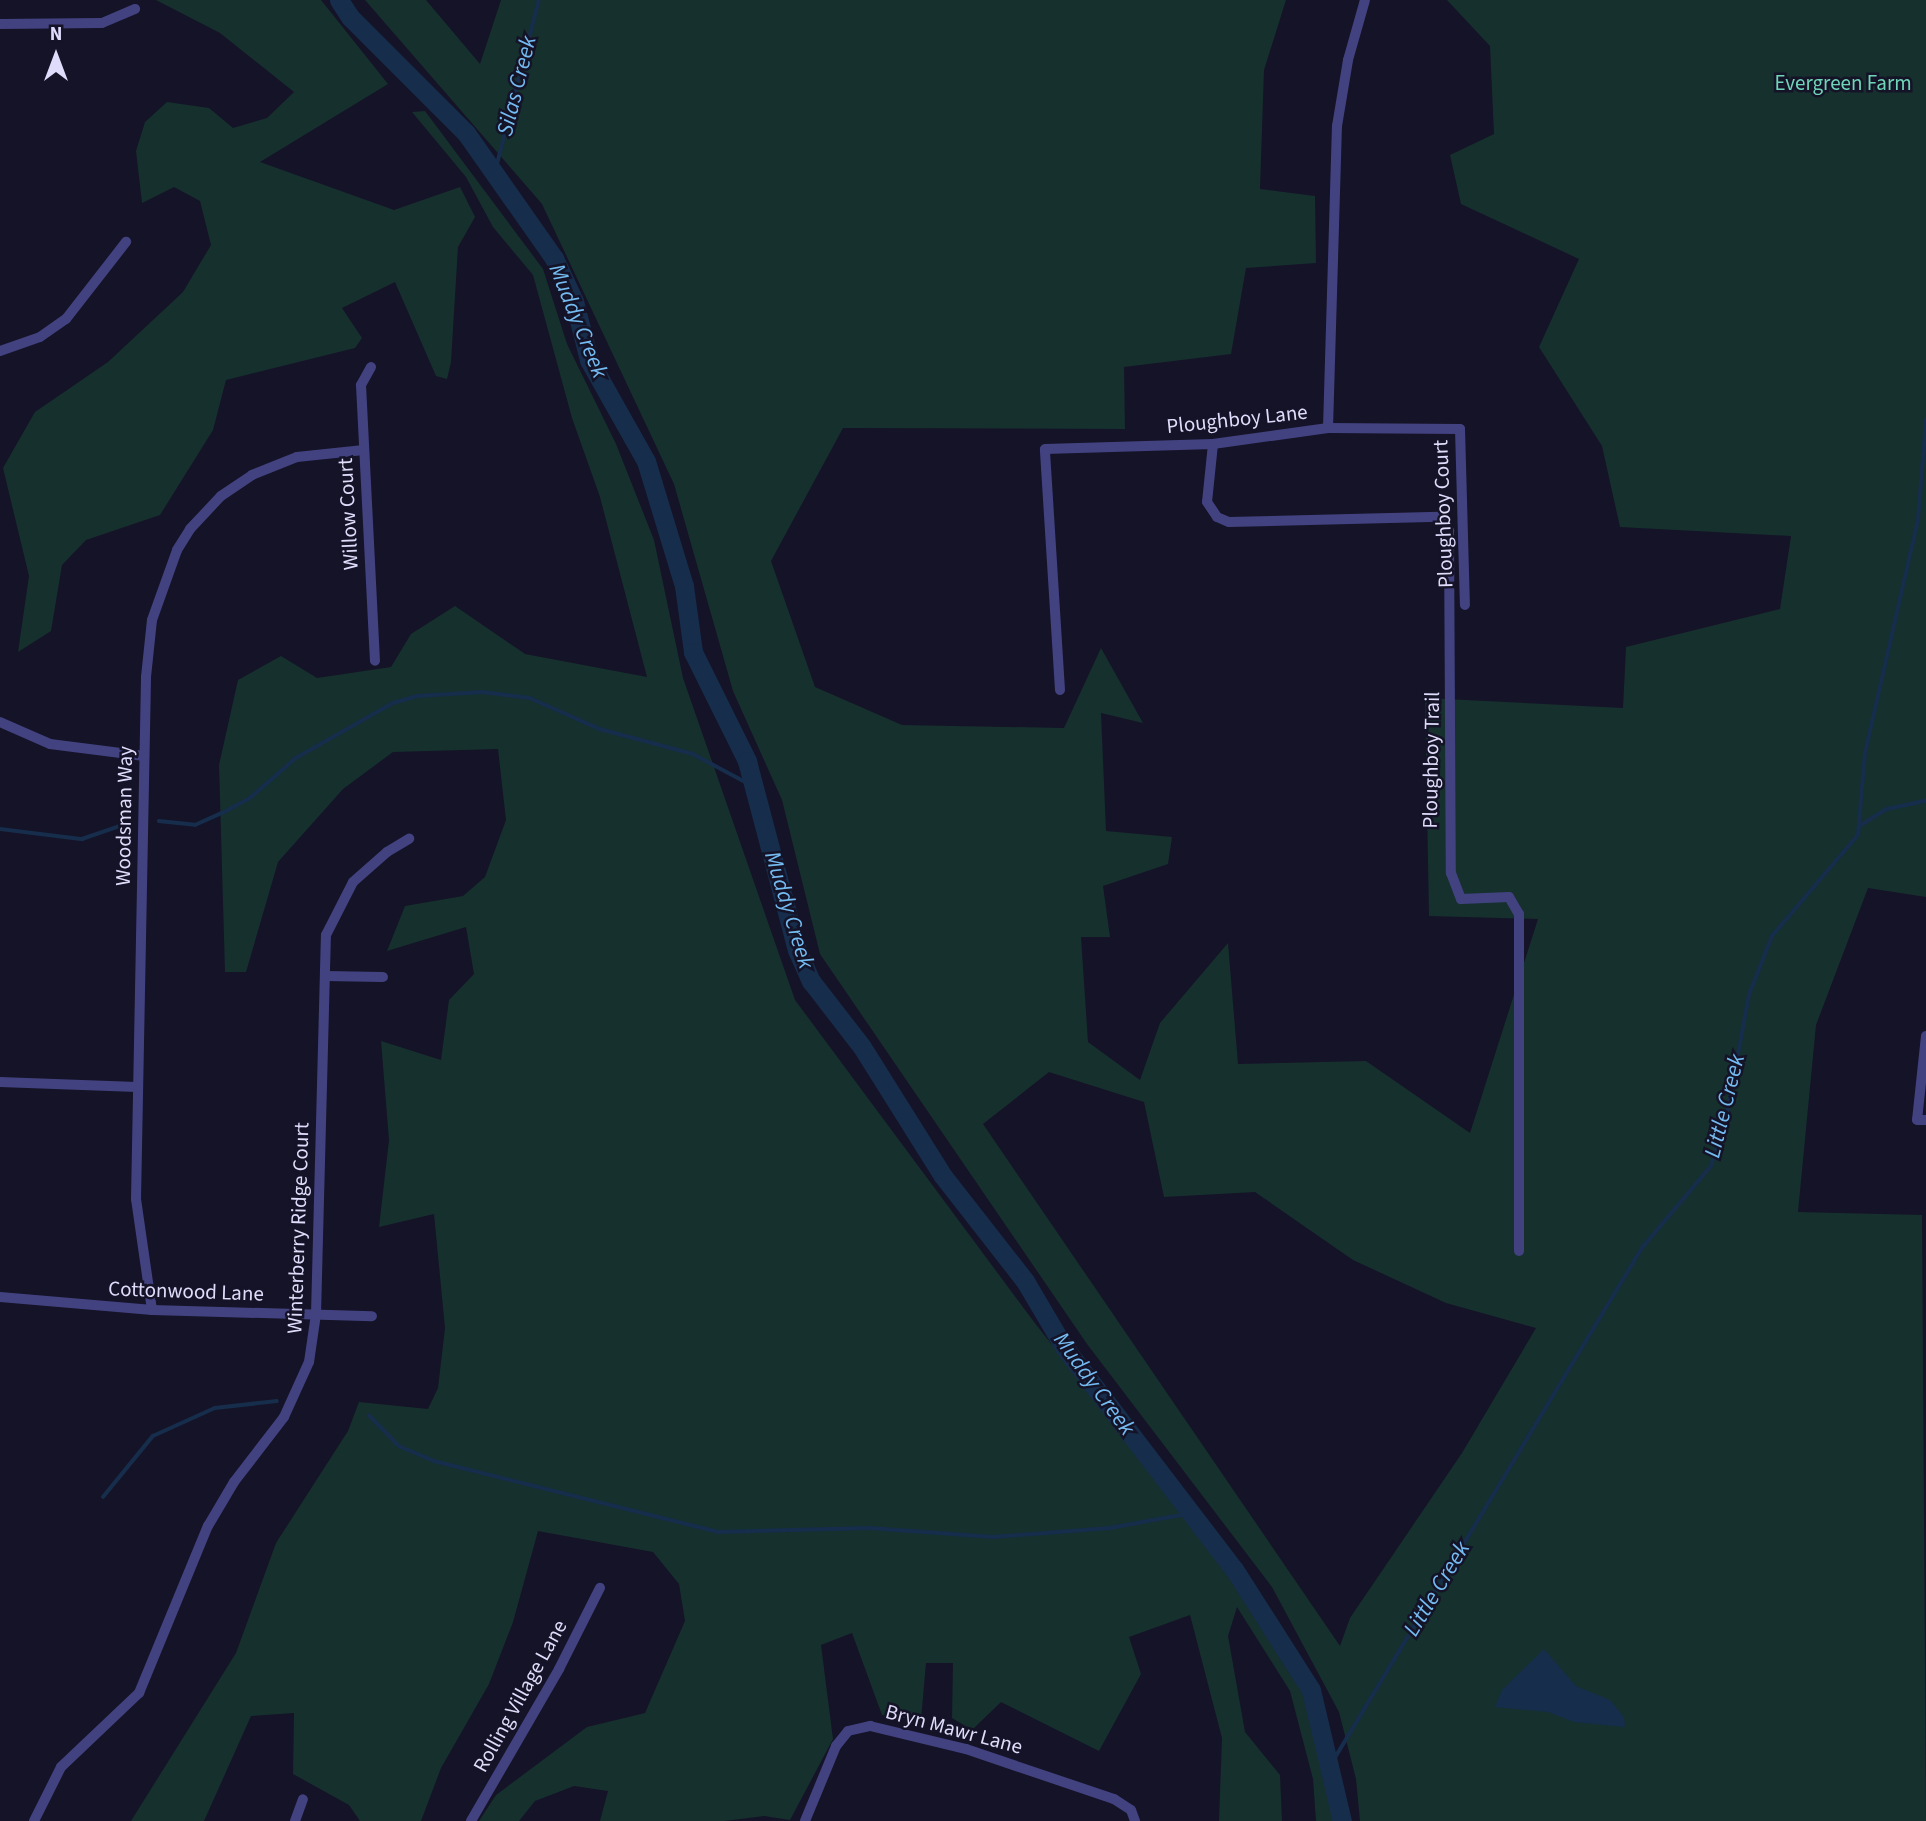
<!DOCTYPE html>
<style>
body{margin:0}
#map{position:relative;width:1926px;height:1821px;overflow:hidden;background:#151327;font-family:"Source Sans 3",sans-serif}
div>[style]{position:absolute}
.green>*{inset:0;background:#16302e}
.water>*{inset:0;background:#162d4c}
.stream>*{height:3.5px;margin:-1.75px;padding:0 1.75px;transform-origin:1.75px;border-radius:1.75px;background:#162d4c}
.river>*{height:19px;margin:-9.5px;padding:0 9.5px;transform-origin:9.5px;border-radius:9.5px;background:#162d4c}
.minor>*{height:10px;margin:-5px;padding:0 5px;transform-origin:5px;border-radius:5px;background:#434281}
span{translate:-50% -50%;white-space:nowrap;text-align:center;line-height:1.15;-webkit-text-stroke:5px #151327;paint-order:stroke}
.park-label{font-size:21px;color:#6ed5b8}
.street-label{font-size:21px;color:#dfdcfb}
.water-label{font-size:23px;color:#74bbf1;font-style:italic}
.north{position:absolute;left:21px;top:21px;width:70px;height:70px;-webkit-text-stroke:5px #151327;paint-order:stroke;rotate:0deg;font-size:19px;font-weight:700;line-height:28px;text-align:center;color:#dfdcfb}
.north::after{content:'';display:block;margin:auto;width:24px;height:32px;background:#dfdcfb;clip-path:polygon(50% 0,100% 100%,50% 72%,0 100%)}
</style>
<div id="map">
<div class="green">
<i style="clip-path:polygon(156px 0,321px 0,388px 84px,260px 162px,394px 210px,460px 187px,475px 217px,458px 247px,451px 362px,447px 379px,436px 376px,395px 282px,342px 308px,362px 338px,355px 348px,226px 380px,213px 430px,160px 515px,86px 540px,62px 565px,51px 631px,18px 652px,29px 576px,3px 468px,35px 412px,108px 362px,183px 292px,211px 245px,200px 201px,174px 187px,142px 203px,136px 151px,145px 122px,167px 102px,209px 108px,233px 128px,267px 118px,294px 92px,220px 33px)"></i>
<i style="clip-path:polygon(evenodd,365px 0,426px 0,480px 64px,501px 0,1286px 0,1264px 70px,1260px 189px,1315px 196px,1316px 263px,1246px 268px,1231px 354px,1124px 367px,1125px 429px,843px 428px,771px 561px,815px 687px,902px 725px,1064px 728px,1101px 648px,1143px 723px,1101px 713px,1106px 831px,1172px 837px,1168px 864px,1103px 886px,1110px 937px,1081px 937px,1088px 1042px,1140px 1080px,1160px 1023px,1228px 943px,1238px 1064px,1366px 1061px,1470px 1133px,1538px 919px,1429px 916px,1425px 698px,1623px 708px,1626px 647px,1780px 609px,1791px 536px,1620px 527px,1602px 446px,1539px 347px,1579px 259px,1461px 204px,1450px 155px,1494px 134px,1490px 46px,1447px 0,1926px 0,1926px 897px,1868px 888px,1816px 1025px,1798px 1212px,1922px 1215px,1926px 1821px,1360px 1821px,1356px 1779px,1339px 1712px,1272px 1587px,1087px 1344px,820px 954px,782px 800px,733px 691px,674px 484px,542px 204px,365px 0,1049px 1072px,1144px 1102px,1164px 1197px,1255px 1192px,1353px 1260px,1446px 1303px,1536px 1328px,1462px 1453px,1350px 1618px,1340px 1646px,983px 1124px,1049px 1072px)"></i>
<i style="clip-path:polygon(425px 111px,543px 269px,567px 344px,616px 444px,654px 540px,683px 678px,795px 1000px,1034px 1322px,1179px 1505px,1268px 1634px,1311px 1701px,1335px 1821px,1316px 1821px,1313px 1779px,1290px 1691px,1237px 1607px,1228px 1636px,1245px 1732px,1280px 1775px,1282px 1821px,1219px 1821px,1222px 1738px,1190px 1615px,1129px 1637px,1141px 1674px,1099px 1751px,1001px 1702px,972px 1730px,952px 1718px,953px 1663px,926px 1663px,921px 1720px,882px 1715px,852px 1633px,821px 1645px,833px 1739px,790px 1820px,764px 1816px,724px 1821px,600px 1821px,608px 1791px,574px 1786px,535px 1801px,519px 1821px,479px 1821px,496px 1795px,587px 1727px,645px 1713px,685px 1621px,679px 1584px,653px 1552px,538px 1531px,513px 1622px,489px 1684px,441px 1768px,421px 1821px,360px 1821px,349px 1805px,293px 1774px,294px 1713px,251px 1716px,204px 1821px,131px 1821px,236px 1653px,276px 1543px,348px 1431px,359px 1402px,428px 1409px,438px 1388px,445px 1328px,434px 1214px,379px 1227px,389px 1140px,381px 1041px,441px 1060px,449px 1000px,474px 974px,466px 927px,387px 951px,405px 906px,463px 896px,485px 877px,506px 820px,498px 749px,393px 752px,343px 789px,278px 862px,246px 972px,225px 972px,219px 765px,238px 680px,281px 656px,317px 678px,391px 667px,411px 634px,455px 606px,525px 654px,647px 677px,600px 497px,572px 418px,533px 275px,493px 227px,466px 177px,412px 112px)"></i>
</div>
<div class="water">
<i style="clip-path:polygon(1544px 1649px,1576px 1686px,1610px 1700px,1624px 1717px,1625px 1727px,1574px 1722px,1548px 1712px,1495px 1707px,1502px 1690px)"></i>
</div>
<div class="stream">
<i style="left:495px;top:172px;width:178px;rotate:-75.7deg"></i>
<i style="left:159px;top:821px;width:36px;rotate:6deg"></i>
<i style="left:195px;top:825px;width:34px;rotate:-24deg"></i>
<i style="left:226px;top:811px;width:26px;rotate:-28deg"></i>
<i style="left:249px;top:799px;width:62px;rotate:-41.1deg"></i>
<i style="left:296px;top:758px;width:112px;rotate:-29.6deg"></i>
<i style="left:393px;top:703px;width:25px;rotate:-16deg"></i>
<i style="left:417px;top:696px;width:66px;rotate:-3.5deg"></i>
<i style="left:483px;top:692px;width:47px;rotate:7.3deg"></i>
<i style="left:530px;top:698px;width:77px;rotate:23.9deg"></i>
<i style="left:600px;top:729px;width:96px;rotate:15deg"></i>
<i style="left:693px;top:754px;width:68px;rotate:28.1deg"></i>
<i style="left:1861px;top:825px;width:31px;rotate:-32deg"></i>
<i style="left:1887px;top:809px;width:40px;rotate:-12deg"></i>
<i style="left:0;top:829px;width:83px;rotate:7deg"></i>
<i style="left:82px;top:839px;width:43px;rotate:-18.9deg"></i>
<i style="left:369px;top:1415px;width:43px;rotate:45.9deg"></i>
<i style="left:399px;top:1446px;width:38px;rotate:23deg"></i>
<i style="left:434px;top:1461px;width:294px;rotate:14deg"></i>
<i style="left:719px;top:1532px;width:151px;rotate:-1.5deg"></i>
<i style="left:870px;top:1528px;width:123px;rotate:4.2deg"></i>
<i style="left:993px;top:1537px;width:117px;rotate:-4.4deg"></i>
<i style="left:1110px;top:1528px;width:83px;rotate:-10.4deg"></i>
<i style="left:103px;top:1497px;width:79px;rotate:-50.7deg"></i>
<i style="left:153px;top:1436px;width:68px;rotate:-24.3deg"></i>
<i style="left:215px;top:1408px;width:62px;rotate:-6.4deg"></i>
<i style="left:1330px;top:1766px;width:605px;rotate:-58.94deg"></i>
<i style="left:1642px;top:1248px;width:107px;rotate:-49.9deg"></i>
<i style="left:1711px;top:1166px;width:49px;rotate:-72.3deg"></i>
<i style="left:1726px;top:1119px;width:126px;rotate:-79.5deg"></i>
<i style="left:1749px;top:995px;width:63px;rotate:-68.7deg"></i>
<i style="left:1772px;top:936px;width:133px;rotate:-49.6deg"></i>
<i style="left:1858px;top:835px;width:82px;rotate:-85.1deg"></i>
<i style="left:1865px;top:753px;width:239px;rotate:-77.2deg"></i>
<i style="left:1918px;top:520px;width:100px;rotate:-85.4deg"></i>
</div>
<div class="river">
<i style="left:339px;top:0;width:20px;rotate:57deg"></i>
<i style="left:350px;top:17px;width:164px;rotate:45deg"></i>
<i style="left:466px;top:133px;width:153px;rotate:54.9deg"></i>
<i style="left:554px;top:258px;width:47px;rotate:65.1deg"></i>
<i style="left:574px;top:301px;width:61px;rotate:75.7deg"></i>
<i style="left:589px;top:360px;width:116px;rotate:60.6deg"></i>
<i style="left:646px;top:461px;width:131px;rotate:73.1deg"></i>
<i style="left:684px;top:586px;width:67px;rotate:82.2deg"></i>
<i style="left:693px;top:652px;width:122px;rotate:63.6deg"></i>
<i style="left:747px;top:761px;width:196px;rotate:75.2deg"></i>
<i style="left:797px;top:950px;width:34px;rotate:66deg"></i>
<i style="left:811px;top:981px;width:83px;rotate:52.3deg"></i>
<i style="left:862px;top:1047px;width:152px;rotate:57.9deg"></i>
<i style="left:943px;top:1176px;width:133px;rotate:52deg"></i>
<i style="left:1025px;top:1281px;width:77px;rotate:59.4deg"></i>
<i style="left:1064px;top:1347px;width:280px;rotate:52.6deg"></i>
<i style="left:1234px;top:1569px;width:143px;rotate:57.5deg"></i>
<i style="left:1311px;top:1690px;width:135px;rotate:76.7deg"></i>
</div>
<div class="minor">
<i style="left:0;top:24px;width:102px;rotate:-0.6deg"></i>
<i style="left:102px;top:23px;width:36px;rotate:-23deg"></i>
<i style="left:0;top:351px;width:42px;rotate:-19.3deg"></i>
<i style="left:40px;top:337px;width:32px;rotate:-35deg"></i>
<i style="left:66px;top:319px;width:98px;rotate:-52.1deg"></i>
<i style="left:371px;top:367px;width:21px;rotate:119deg"></i>
<i style="left:361px;top:385px;width:276px;rotate:87.1deg"></i>
<i style="left:1328px;top:428px;width:302px;rotate:-88.3deg"></i>
<i style="left:1337px;top:126px;width:67px;rotate:-80.5deg"></i>
<i style="left:1348px;top:60px;width:62px;rotate:-74.2deg"></i>
<i style="left:1213px;top:444px;width:58px;rotate:95.9deg"></i>
<i style="left:1207px;top:502px;width:18px;rotate:56deg"></i>
<i style="left:1217px;top:517px;width:13px;rotate:23deg"></i>
<i style="left:1229px;top:522px;width:211px;rotate:-1.4deg"></i>
<i style="left:1440px;top:517px;width:17px;rotate:57deg"></i>
<i style="left:1449px;top:531px;width:342px;rotate:89.7deg"></i>
<i style="left:1451px;top:873px;width:28px;rotate:69deg"></i>
<i style="left:1461px;top:899px;width:48px;rotate:-2.4deg"></i>
<i style="left:1509px;top:897px;width:20px;rotate:60deg"></i>
<i style="left:1519px;top:914px;width:337px;rotate:90deg"></i>
<i style="left:1060px;top:690px;width:241px;rotate:-93.6deg"></i>
<i style="left:1045px;top:449px;width:168px;rotate:-1.7deg"></i>
<i style="left:1213px;top:444px;width:116px;rotate:-7.9deg"></i>
<i style="left:1328px;top:428px;width:132px;rotate:0.4deg"></i>
<i style="left:1460px;top:429px;width:176px;rotate:88.4deg"></i>
<i style="left:0;top:722px;width:55px;rotate:23.7deg"></i>
<i style="left:50px;top:744px;width:95px;rotate:7.3deg"></i>
<i style="left:325px;top:976px;width:58px;rotate:1deg"></i>
<i style="left:1926px;top:1036px;width:84px;rotate:96.1deg"></i>
<i style="left:1917px;top:1120px;width:9px"></i>
<i style="left:0;top:1082px;width:137px;rotate:2.1deg"></i>
<i style="left:0;top:1297px;width:153px;rotate:4.9deg"></i>
<i style="left:152px;top:1310px;width:220px;rotate:1.6deg"></i>
<i style="left:152px;top:1310px;width:112px;rotate:-98.2deg"></i>
<i style="left:136px;top:1199px;width:522px;rotate:-88.9deg"></i>
<i style="left:146px;top:677px;width:57px;rotate:-84deg"></i>
<i style="left:152px;top:620px;width:74px;rotate:-70.3deg"></i>
<i style="left:177px;top:550px;width:25px;rotate:-58deg"></i>
<i style="left:190px;top:529px;width:45px;rotate:-46.8deg"></i>
<i style="left:221px;top:496px;width:37px;rotate:-34deg"></i>
<i style="left:252px;top:475px;width:48px;rotate:-21.8deg"></i>
<i style="left:297px;top:457px;width:67px;rotate:-6deg"></i>
<i style="left:34px;top:1821px;width:60px;rotate:-63.4deg"></i>
<i style="left:61px;top:1767px;width:108px;rotate:-43.5deg"></i>
<i style="left:139px;top:1693px;width:181px;rotate:-67.6deg"></i>
<i style="left:208px;top:1526px;width:51px;rotate:-59.4deg"></i>
<i style="left:234px;top:1482px;width:82px;rotate:-52.4deg"></i>
<i style="left:284px;top:1417px;width:60px;rotate:-65.6deg"></i>
<i style="left:309px;top:1362px;width:49px;rotate:-81.7deg"></i>
<i style="left:316px;top:1314px;width:379px;rotate:-88.5deg"></i>
<i style="left:326px;top:935px;width:59px;rotate:-63deg"></i>
<i style="left:353px;top:882px;width:45px;rotate:-41.4deg"></i>
<i style="left:387px;top:852px;width:26px;rotate:-31deg"></i>
<i style="left:295px;top:1821px;width:23px;rotate:-70deg"></i>
<i style="left:471px;top:1821px;width:176px;rotate:-59.9deg"></i>
<i style="left:559px;top:1669px;width:91px;rotate:-63.2deg"></i>
<i style="left:805px;top:1821px;width:81px;rotate:-67.5deg"></i>
<i style="left:836px;top:1746px;width:19px;rotate:-51deg"></i>
<i style="left:848px;top:1731px;width:23px;rotate:-13deg"></i>
<i style="left:870px;top:1726px;width:99px;rotate:13.5deg"></i>
<i style="left:966px;top:1749px;width:156px;rotate:18.7deg"></i>
<i style="left:1114px;top:1799px;width:20px;rotate:33deg"></i>
<i style="left:1131px;top:1810px;width:12px;rotate:70deg"></i>
</div>
<div class="park-label">
<span style="left:1843px;top:83px">Evergreen Farm</span>
</div>
<div class="street-label">
<span style="left:1237px;top:419px;rotate:-6deg">Ploughboy Lane</span>
<span style="left:348px;top:514px;rotate:-93deg">Willow Court</span>
<span style="left:1443px;top:514px;rotate:-92deg">Ploughboy Court</span>
<span style="left:1431px;top:760px;rotate:-89deg">Ploughboy Trail</span>
<span style="left:124px;top:816px;rotate:-89deg">Woodsman Way</span>
<span style="left:298px;top:1228px;rotate:-88deg">Winterberry Ridge Court</span>
<span style="left:186px;top:1291px;rotate:2deg">Cottonwood Lane</span>
<span style="left:520px;top:1696px;rotate:-61deg">Rolling Village Lane</span>
<span style="left:954px;top:1729px;rotate:15deg">Bryn Mawr Lane</span>
</div>
<div class="water-label">
<span style="left:517px;top:86px;rotate:-76deg">Silas Creek</span>
<span style="left:578px;top:321px;rotate:68deg">Muddy Creek</span>
<span style="left:789px;top:910px;rotate:73deg">Muddy Creek</span>
<span style="left:1725px;top:1106px;rotate:-76deg">Little Creek</span>
<span style="left:1094px;top:1384px;rotate:54deg">Muddy Creek</span>
<span style="left:1437px;top:1589px;rotate:-59deg">Little Creek</span>
</div>
<div class="north">N</div>
</div>
